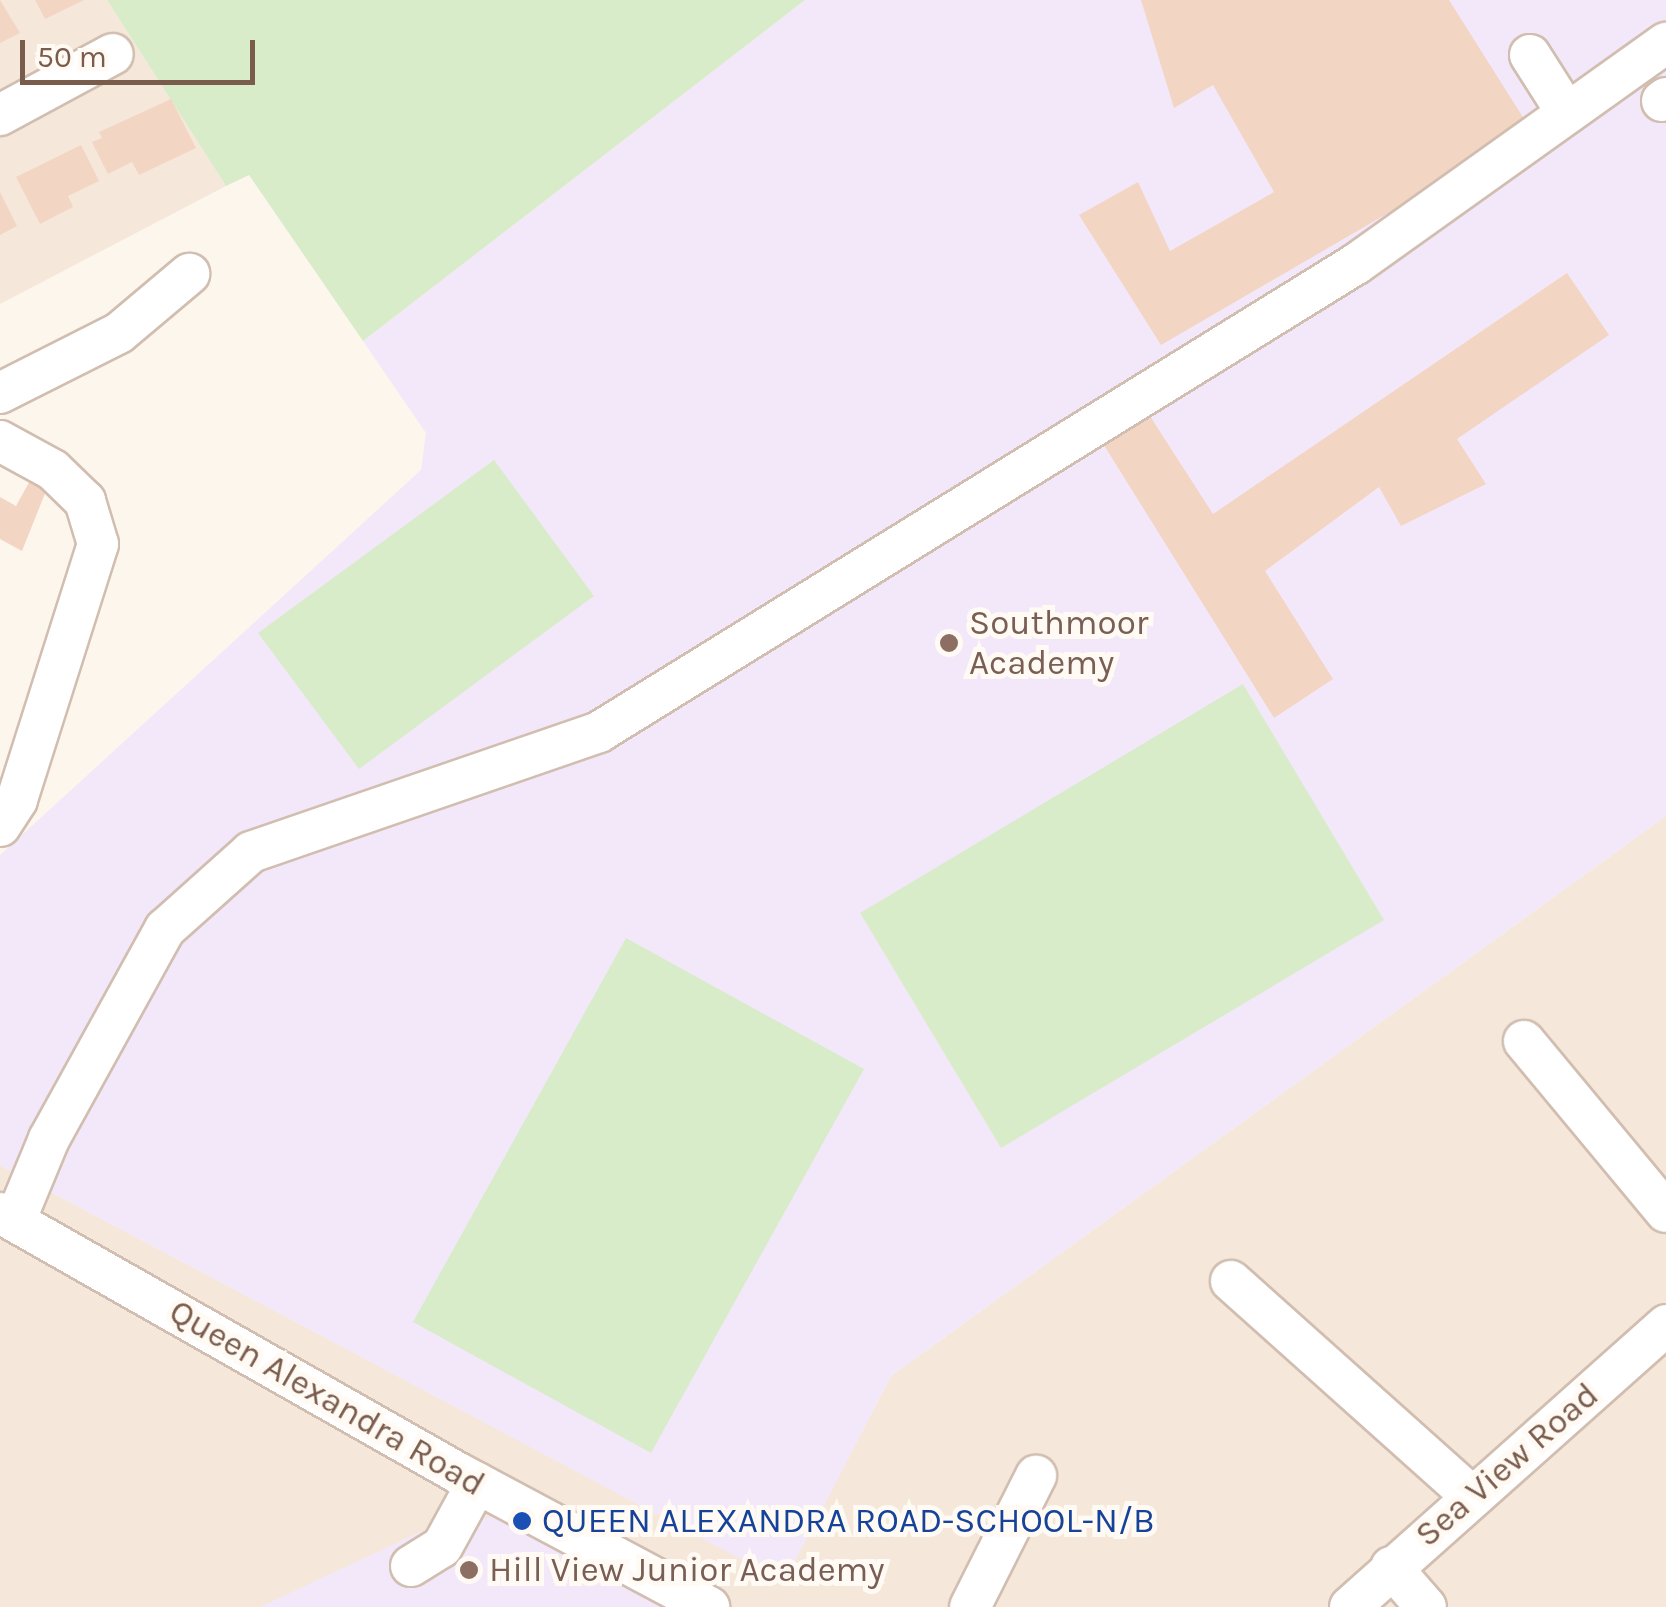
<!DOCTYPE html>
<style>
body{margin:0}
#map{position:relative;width:1666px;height:1607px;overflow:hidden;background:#fdf6ec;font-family:Karla,sans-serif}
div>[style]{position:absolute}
.residential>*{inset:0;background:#f5e8da}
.education>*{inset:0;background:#f3e8fa}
.green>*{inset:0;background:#d8ecc9}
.building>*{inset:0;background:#f3d5c3}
.roads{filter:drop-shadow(2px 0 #d1beb0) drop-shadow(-2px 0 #d1beb0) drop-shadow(0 2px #d1beb0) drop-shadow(0 -2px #d1beb0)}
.minor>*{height:40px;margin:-20px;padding:0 20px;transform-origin:20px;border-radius:20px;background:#fff}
.dots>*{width:28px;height:28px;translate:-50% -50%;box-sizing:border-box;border:5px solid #fffaf3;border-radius:50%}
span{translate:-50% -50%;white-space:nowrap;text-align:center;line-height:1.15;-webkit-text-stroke:10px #fffaf3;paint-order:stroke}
.education-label{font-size:35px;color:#785e54}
.left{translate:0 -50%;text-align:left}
.street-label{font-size:35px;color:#7a5c4d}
.transit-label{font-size:35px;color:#164399}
.scale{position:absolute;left:20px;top:40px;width:235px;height:45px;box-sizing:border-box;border:5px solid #7a5c4d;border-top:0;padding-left:12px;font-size:30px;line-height:35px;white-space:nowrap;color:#7a5c4d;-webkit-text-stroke:8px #fffaf3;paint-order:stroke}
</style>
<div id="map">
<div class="residential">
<i style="clip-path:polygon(0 0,107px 0,226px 186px,0 304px)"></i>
<i style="clip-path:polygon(1666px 816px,1666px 1607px,0 1607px,0 1165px,784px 1581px,891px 1376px)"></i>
</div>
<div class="education">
<i style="clip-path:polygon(805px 0,1666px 0,1666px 816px,891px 1376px,784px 1582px,0 1165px,0 855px,421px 470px,426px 433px,363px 341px)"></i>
<i style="clip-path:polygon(495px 1516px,671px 1607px,260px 1607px,420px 1532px)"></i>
</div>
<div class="green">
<i style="clip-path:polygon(107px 0,805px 0,363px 341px,249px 175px,226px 186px)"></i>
<i style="clip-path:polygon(494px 460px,594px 596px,359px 769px,258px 633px)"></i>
<i style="clip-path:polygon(1243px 684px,1384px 920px,1001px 1148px,860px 913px)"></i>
<i style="clip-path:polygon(626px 938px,864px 1069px,651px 1453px,413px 1322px)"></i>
</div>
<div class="building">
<i style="clip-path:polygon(0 0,20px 33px,0 43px)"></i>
<i style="clip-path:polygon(35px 0,84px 0,45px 19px)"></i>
<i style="clip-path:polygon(1141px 0,1449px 0,1531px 130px,1161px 345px,1079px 215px,1138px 182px,1170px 251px,1274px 192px,1213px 85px,1174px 108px)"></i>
<i style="clip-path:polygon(171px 99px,196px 148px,139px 175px,132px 162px,108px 174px,92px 142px,102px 138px,99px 132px)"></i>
<i style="clip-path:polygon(81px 145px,99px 181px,68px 196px,73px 207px,40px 224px,16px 177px)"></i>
<i style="clip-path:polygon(0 192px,17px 226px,0 235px)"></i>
<i style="clip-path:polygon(1567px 273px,1609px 335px,1457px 439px,1486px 484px,1401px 526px,1379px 487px,1265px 571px,1333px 679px,1274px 718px,1102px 442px,1148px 413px,1213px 514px)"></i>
<i style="clip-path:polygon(32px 477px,48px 486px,22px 551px,0 539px,0 497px,16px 506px)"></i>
</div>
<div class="roads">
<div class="minor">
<i style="left:1530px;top:55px;width:69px;rotate:57.5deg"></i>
<i style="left:1662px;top:101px;width:5px;rotate:-37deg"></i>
<i style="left:0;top:115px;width:128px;rotate:-28.4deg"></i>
<i style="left:0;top:393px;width:133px;rotate:-26.8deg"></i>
<i style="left:119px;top:333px;width:92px;rotate:-40.1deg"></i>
<i style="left:0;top:441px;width:60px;rotate:28.7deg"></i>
<i style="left:53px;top:470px;width:45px;rotate:44.1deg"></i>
<i style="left:85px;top:501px;width:45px;rotate:73.2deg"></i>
<i style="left:98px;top:544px;width:269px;rotate:107.6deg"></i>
<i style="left:17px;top:800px;width:31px;rotate:123deg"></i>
<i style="left:1524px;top:1041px;width:222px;rotate:50.3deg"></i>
<i style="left:0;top:1213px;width:527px;rotate:29.58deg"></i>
<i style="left:458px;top:1473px;width:285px;rotate:28.1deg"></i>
<i style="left:15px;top:1221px;width:89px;rotate:-67.5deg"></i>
<i style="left:49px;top:1139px;width:240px;rotate:-61.1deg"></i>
<i style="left:165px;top:929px;width:115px;rotate:-41.8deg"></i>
<i style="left:251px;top:852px;width:368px;rotate:-19deg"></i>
<i style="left:599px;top:732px;width:890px;rotate:-31.73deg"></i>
<i style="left:1356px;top:264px;width:381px;rotate:-35.5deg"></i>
<i style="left:1231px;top:1281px;width:324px;rotate:41.8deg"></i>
<i style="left:411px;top:1566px;width:36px;rotate:-32deg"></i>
<i style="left:442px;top:1547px;width:73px;rotate:-61.3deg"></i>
<i style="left:1391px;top:1567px;width:53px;rotate:48.8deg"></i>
<i style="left:970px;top:1607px;width:147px;rotate:-63.3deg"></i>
<i style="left:1350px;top:1607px;width:424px;rotate:-41.7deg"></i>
</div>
</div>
<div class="dots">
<i style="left:949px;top:643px;background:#8d6e63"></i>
<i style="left:522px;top:1521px;background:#1a4fb4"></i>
<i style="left:469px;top:1570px;background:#8d6e63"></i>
</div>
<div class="education-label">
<span class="left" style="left:969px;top:643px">Southmoor<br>Academy</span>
<span class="left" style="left:489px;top:1570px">Hill View Junior Academy</span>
</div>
<div class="street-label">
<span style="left:327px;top:1398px;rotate:30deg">Queen Alexandra Road</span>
<span style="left:1507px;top:1465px;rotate:-41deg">Sea View Road</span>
</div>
<div class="transit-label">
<span class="left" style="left:542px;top:1521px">QUEEN ALEXANDRA ROAD-SCHOOL-N/B</span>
</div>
<div class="scale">50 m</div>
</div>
